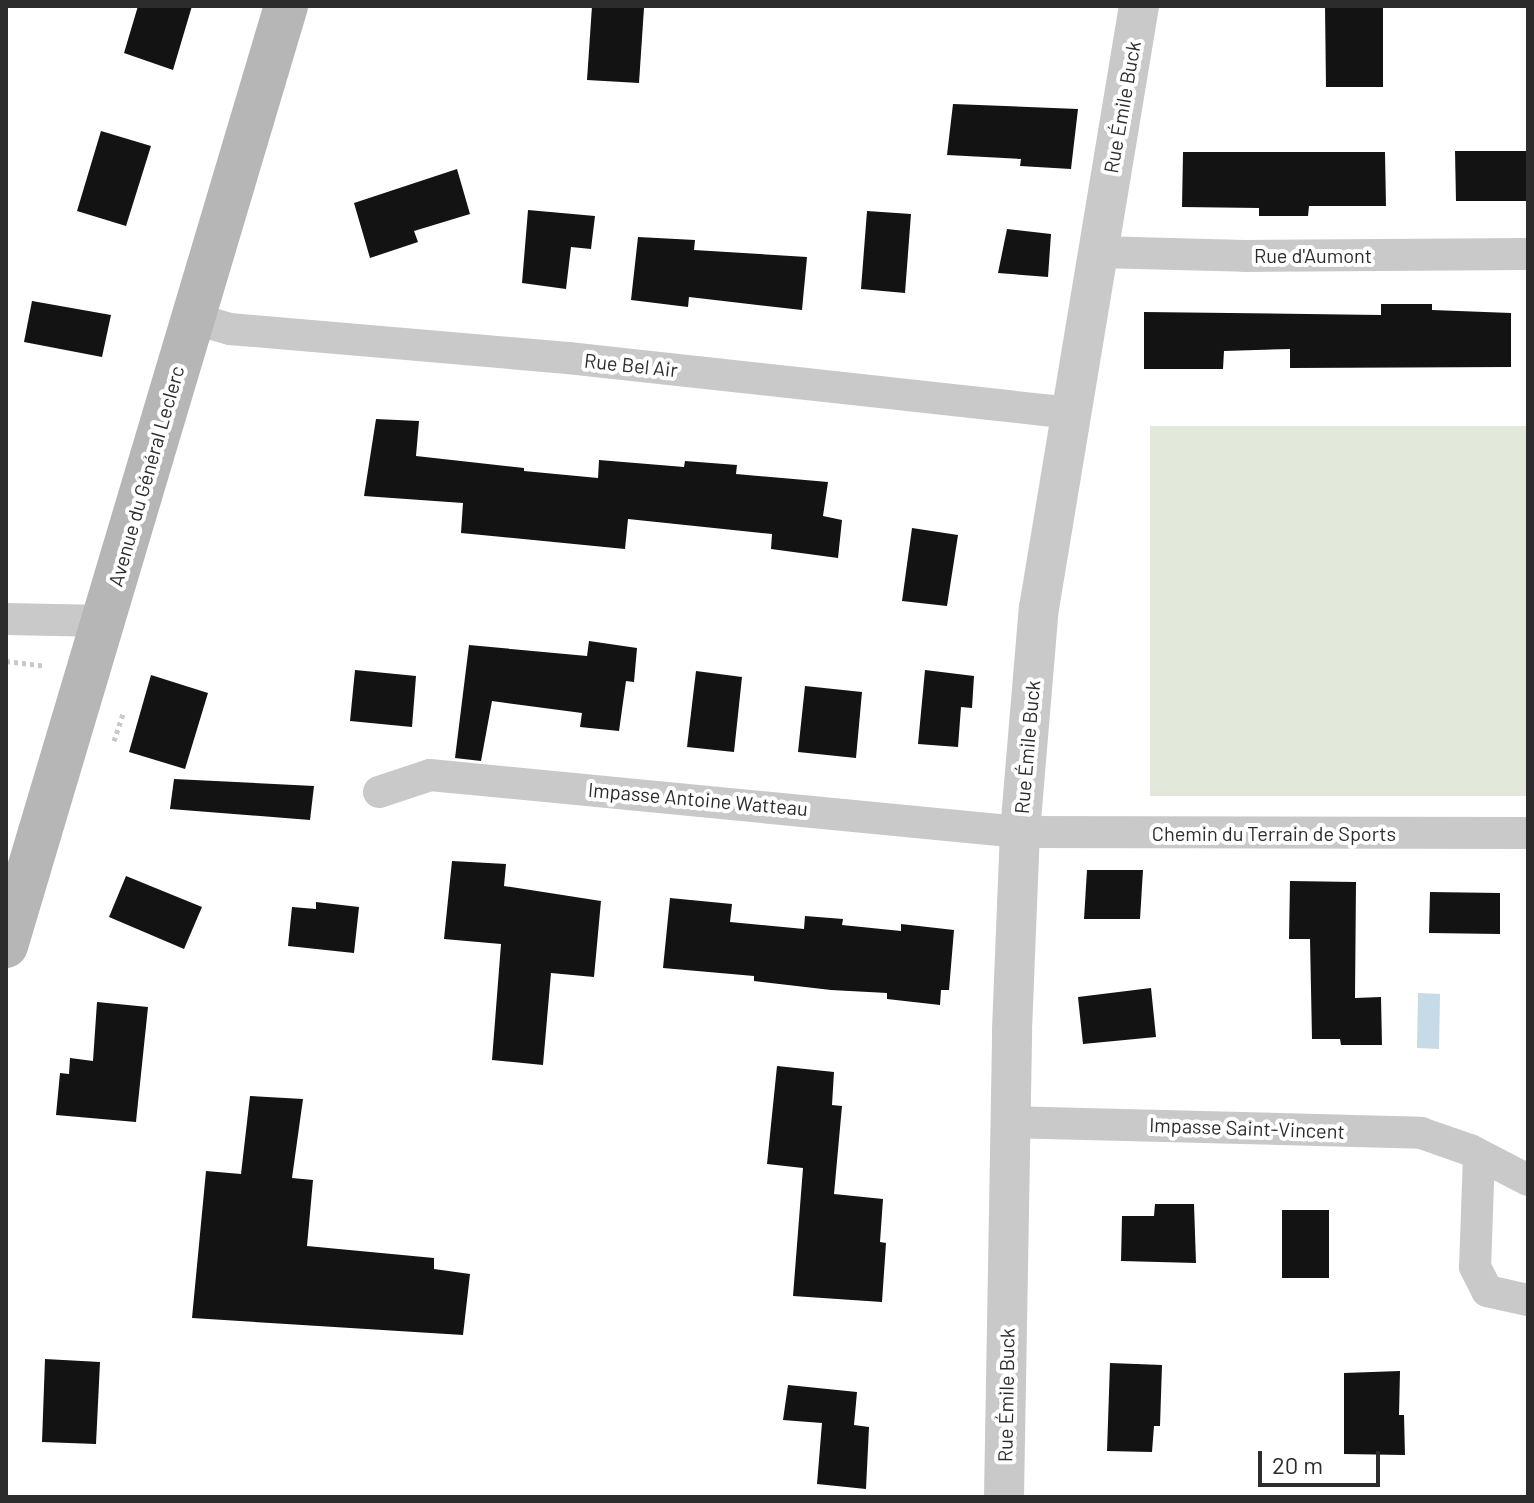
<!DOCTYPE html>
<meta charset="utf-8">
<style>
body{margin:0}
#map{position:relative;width:1534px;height:1503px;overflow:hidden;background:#fff;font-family:Barlow,sans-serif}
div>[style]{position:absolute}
.green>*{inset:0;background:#e2e8da}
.water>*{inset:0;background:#c7dae7}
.building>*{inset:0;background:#131313}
.path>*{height:5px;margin-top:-2.5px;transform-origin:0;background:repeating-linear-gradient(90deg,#c9c9c9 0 4px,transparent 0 8px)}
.minor>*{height:32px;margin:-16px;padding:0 16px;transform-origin:16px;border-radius:16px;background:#c9c9c9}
.tertiary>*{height:40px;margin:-20px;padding:0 20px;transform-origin:20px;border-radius:20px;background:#c9c9c9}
.secondary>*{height:44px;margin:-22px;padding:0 22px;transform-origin:22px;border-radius:22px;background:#b6b6b6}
span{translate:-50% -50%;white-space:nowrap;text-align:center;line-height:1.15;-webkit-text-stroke:8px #fff;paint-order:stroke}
.street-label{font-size:20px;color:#2c2c2c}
.frame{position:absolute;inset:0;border:8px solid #2c2c2c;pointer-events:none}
.scale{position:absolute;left:1258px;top:1451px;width:122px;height:36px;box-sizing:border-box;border:4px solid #2c2c2c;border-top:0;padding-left:10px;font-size:24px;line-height:28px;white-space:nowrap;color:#2c2c2c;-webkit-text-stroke:6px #fff;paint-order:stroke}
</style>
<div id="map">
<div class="green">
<i style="clip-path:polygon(1150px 426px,1528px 426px,1528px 796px,1150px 796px)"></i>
</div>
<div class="water">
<i style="clip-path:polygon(1418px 993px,1440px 994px,1439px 1049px,1417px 1048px)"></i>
</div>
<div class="building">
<i style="clip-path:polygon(138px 6px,192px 6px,173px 70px,124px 53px)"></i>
<i style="clip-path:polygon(592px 6px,644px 8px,639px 83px,587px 80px)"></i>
<i style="clip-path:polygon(1325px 6px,1383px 6px,1383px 87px,1326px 87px)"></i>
<i style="clip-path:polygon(953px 104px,1078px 109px,1071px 169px,1020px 166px,1021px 159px,947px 155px)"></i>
<i style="clip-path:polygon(101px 131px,151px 146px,126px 226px,77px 211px)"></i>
<i style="clip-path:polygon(1455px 151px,1528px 151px,1528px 201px,1456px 201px)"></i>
<i style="clip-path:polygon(1183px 152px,1385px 152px,1386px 206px,1309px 206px,1308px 216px,1259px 216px,1259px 208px,1182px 207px)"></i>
<i style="clip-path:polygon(457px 169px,470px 214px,414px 231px,418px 242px,370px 258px,354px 203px)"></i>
<i style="clip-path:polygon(528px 210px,595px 216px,591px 249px,571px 247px,566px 289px,522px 283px)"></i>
<i style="clip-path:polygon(867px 211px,911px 214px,905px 293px,861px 289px)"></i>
<i style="clip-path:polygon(1007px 229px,1051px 234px,1048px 277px,998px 273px)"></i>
<i style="clip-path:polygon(638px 237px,695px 240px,694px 250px,807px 257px,802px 310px,689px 297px,688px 307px,631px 300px)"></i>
<i style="clip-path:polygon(32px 301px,111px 315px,102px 357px,24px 342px)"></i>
<i style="clip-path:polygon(1381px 304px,1432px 304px,1432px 310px,1511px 313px,1511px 367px,1290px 368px,1290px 349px,1224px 351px,1223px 369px,1144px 369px,1144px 312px,1381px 315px)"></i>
<i style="clip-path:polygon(376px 419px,419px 421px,416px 456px,524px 468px,524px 471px,598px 478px,599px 460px,684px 467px,685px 461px,737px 465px,736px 474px,828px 482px,823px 516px,842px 520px,838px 558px,771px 549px,772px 534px,628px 519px,625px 549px,461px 533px,463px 503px,364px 496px)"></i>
<i style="clip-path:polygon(912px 528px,958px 535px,947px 606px,902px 601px)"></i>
<i style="clip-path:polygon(589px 641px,637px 648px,634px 682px,626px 681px,619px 731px,580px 727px,582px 713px,492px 701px,481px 761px,455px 758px,469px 645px,587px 656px)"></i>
<i style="clip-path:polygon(355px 670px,416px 676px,412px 727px,350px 721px)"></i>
<i style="clip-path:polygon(925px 670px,974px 676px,972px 708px,961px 707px,958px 747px,918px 744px)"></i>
<i style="clip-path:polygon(696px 671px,742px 677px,734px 752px,687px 747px)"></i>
<i style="clip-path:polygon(151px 675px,208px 693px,185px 769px,129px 752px)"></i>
<i style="clip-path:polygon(805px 686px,862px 692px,856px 758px,798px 752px)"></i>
<i style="clip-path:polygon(174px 779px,314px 786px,310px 820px,170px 809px)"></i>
<i style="clip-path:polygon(452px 861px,506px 864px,504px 886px,601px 901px,594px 977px,551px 973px,543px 1065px,492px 1060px,501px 944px,444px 939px)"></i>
<i style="clip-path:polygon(1087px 870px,1143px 870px,1140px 919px,1084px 919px)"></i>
<i style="clip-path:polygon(126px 876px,202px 907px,184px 949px,109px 917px)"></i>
<i style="clip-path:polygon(1290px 881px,1356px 882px,1355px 998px,1381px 997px,1382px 1045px,1341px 1045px,1340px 1039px,1312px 1039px,1310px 939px,1289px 939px)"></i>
<i style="clip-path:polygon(1430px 892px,1500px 893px,1500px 934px,1429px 933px)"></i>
<i style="clip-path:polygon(670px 898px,732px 904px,730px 922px,804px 929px,805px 916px,843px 919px,842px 925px,901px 931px,901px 924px,954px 930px,949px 990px,941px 990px,940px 1005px,887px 999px,887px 993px,831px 990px,754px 981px,754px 976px,663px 968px)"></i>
<i style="clip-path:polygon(316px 902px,359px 907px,354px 953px,288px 946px,292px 907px,316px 909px)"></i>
<i style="clip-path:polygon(1151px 988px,1156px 1037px,1083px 1044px,1078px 997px)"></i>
<i style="clip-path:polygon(97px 1002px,148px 1007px,136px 1122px,56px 1115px,60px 1073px,69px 1074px,70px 1058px,93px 1061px)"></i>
<i style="clip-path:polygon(777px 1066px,834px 1072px,832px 1105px,842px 1106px,834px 1194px,883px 1199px,880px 1242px,886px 1243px,882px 1302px,793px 1296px,803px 1168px,767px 1164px)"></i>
<i style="clip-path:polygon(250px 1096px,303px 1099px,292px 1178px,313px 1180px,307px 1246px,434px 1258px,434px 1269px,470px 1274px,463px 1335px,192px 1318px,206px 1171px,241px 1174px)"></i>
<i style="clip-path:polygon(1155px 1204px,1194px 1204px,1196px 1263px,1121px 1261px,1122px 1216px,1154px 1216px)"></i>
<i style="clip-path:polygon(1282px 1210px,1329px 1210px,1329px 1278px,1282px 1278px)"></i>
<i style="clip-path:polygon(45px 1359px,100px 1362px,96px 1444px,42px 1442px)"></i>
<i style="clip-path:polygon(1110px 1363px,1162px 1365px,1160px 1426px,1154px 1426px,1152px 1452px,1107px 1451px)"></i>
<i style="clip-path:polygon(1400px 1371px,1399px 1415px,1404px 1415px,1405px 1455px,1344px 1454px,1344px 1373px)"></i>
<i style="clip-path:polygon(788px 1385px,857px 1392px,854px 1425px,869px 1427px,866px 1489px,817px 1484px,822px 1423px,783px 1420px)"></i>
</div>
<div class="path">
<i style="left:6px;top:661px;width:39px;rotate:7deg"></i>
<i style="left:114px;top:741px;width:29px;rotate:-72deg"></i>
</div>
<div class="minor">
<i style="left:1097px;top:252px;width:148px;rotate:1.5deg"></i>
<i style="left:1245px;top:256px;width:283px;rotate:-0.4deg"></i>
<i style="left:192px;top:318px;width:40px;rotate:16deg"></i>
<i style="left:230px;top:329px;width:339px;rotate:4.9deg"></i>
<i style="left:568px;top:358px;width:506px;rotate:6.24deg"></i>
<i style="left:6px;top:619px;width:98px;rotate:1.2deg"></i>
<i style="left:379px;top:792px;width:54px;rotate:-18.4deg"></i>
<i style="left:430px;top:775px;width:593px;rotate:5.52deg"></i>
<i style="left:1020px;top:832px;width:508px;rotate:0.11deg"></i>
<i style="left:1011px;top:1122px;width:410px;rotate:1.5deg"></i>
<i style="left:1421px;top:1133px;width:52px;rotate:19.1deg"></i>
<i style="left:1470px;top:1150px;width:65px;rotate:27.3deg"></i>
<i style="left:1479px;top:1155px;width:112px;rotate:92deg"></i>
<i style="left:1475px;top:1267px;width:27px;rotate:63deg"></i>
<i style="left:1487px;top:1291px;width:42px;rotate:12.4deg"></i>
</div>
<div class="tertiary">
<i style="left:1004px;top:1497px;width:467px;rotate:-89deg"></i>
<i style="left:1012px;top:1030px;width:198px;rotate:-87.7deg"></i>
<i style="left:1020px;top:832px;width:225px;rotate:-85.2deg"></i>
<i style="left:1039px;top:608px;width:610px;rotate:-80.57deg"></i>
</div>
<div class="secondary">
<i style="left:6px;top:946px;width:981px;rotate:-73.41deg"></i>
</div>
<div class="street-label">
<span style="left:1122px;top:107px;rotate:-80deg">Rue Émile Buck</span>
<span style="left:1313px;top:255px">Rue d'Aumont</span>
<span style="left:631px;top:365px;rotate:6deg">Rue Bel Air</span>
<span style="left:146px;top:476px;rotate:-74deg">Avenue du Général Leclerc</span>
<span style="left:1027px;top:747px;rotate:-85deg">Rue Émile Buck</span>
<span style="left:698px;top:799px;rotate:5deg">Impasse Antoine Watteau</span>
<span style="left:1274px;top:833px">Chemin du Terrain de Sports</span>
<span style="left:1247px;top:1128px;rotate:2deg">Impasse Saint-Vincent</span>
<span style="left:1006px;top:1395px;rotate:-89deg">Rue Émile Buck</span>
</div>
<div class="frame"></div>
<div class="scale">20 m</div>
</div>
